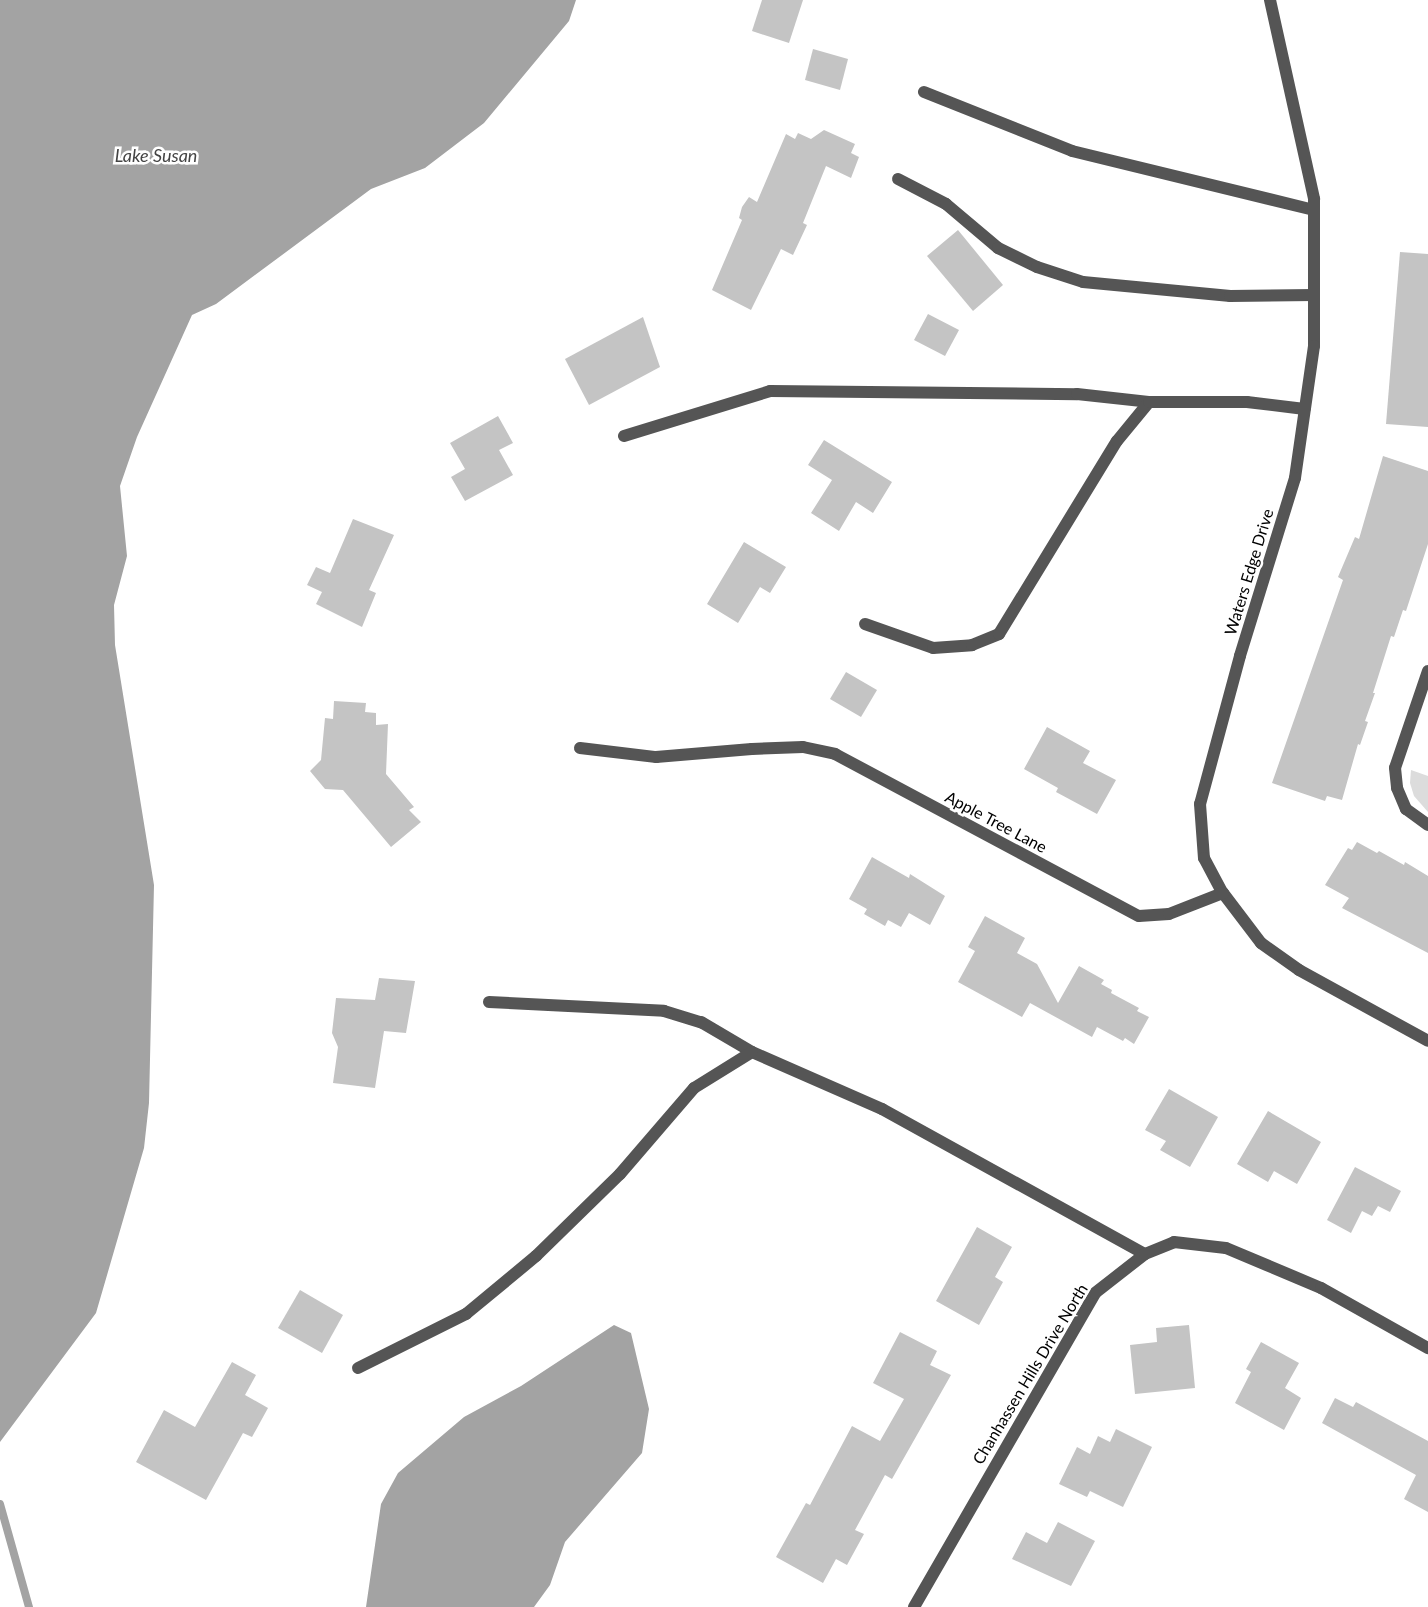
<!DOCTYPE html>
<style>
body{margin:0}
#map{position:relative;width:1428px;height:1607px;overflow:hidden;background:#fff;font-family:Lato,sans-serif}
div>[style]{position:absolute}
.green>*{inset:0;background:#dcdcdc}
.water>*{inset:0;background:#a3a3a3}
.stream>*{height:8px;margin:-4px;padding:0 4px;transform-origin:4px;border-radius:4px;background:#a3a3a3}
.building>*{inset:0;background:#c4c4c4}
.lane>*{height:12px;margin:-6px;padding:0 6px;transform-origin:6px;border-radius:6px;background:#555}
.street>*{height:12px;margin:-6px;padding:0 6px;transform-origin:6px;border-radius:6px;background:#555}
span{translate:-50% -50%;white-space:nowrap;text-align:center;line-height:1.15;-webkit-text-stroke:5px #fff;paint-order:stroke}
.street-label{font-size:16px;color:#000}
.water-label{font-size:18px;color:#444;font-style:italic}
</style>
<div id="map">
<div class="green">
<i style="clip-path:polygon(1411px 770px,1428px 776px,1428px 812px,1414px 796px,1410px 783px)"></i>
</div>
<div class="water">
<i style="clip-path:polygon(0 0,576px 0,569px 21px,484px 123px,425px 168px,371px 189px,216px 304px,192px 315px,137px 437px,120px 486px,127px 556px,114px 605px,115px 645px,154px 885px,149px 1103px,144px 1148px,96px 1313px,0 1442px)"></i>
<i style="clip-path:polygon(614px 1325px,631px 1333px,649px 1409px,642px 1453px,565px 1542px,550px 1585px,534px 1607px,366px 1607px,381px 1504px,398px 1473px,464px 1417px,521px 1386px)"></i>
</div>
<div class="stream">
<i style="left:0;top:1504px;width:107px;rotate:74.3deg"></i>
</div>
<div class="building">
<i style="clip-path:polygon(762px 0,803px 0,789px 43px,752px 31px)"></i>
<i style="clip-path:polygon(813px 49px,848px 59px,840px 90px,805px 80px)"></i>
<i style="clip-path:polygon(824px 130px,855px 144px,851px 153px,859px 157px,851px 178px,826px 166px,803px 223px,807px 225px,793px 255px,781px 249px,751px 310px,712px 290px,742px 220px,739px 218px,742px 207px,749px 197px,757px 202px,786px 134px,795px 139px,798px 133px,811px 139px)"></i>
<i style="clip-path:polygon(958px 230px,1003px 285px,973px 311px,927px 256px)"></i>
<i style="clip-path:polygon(1400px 252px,1428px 254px,1428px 427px,1386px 424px)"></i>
<i style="clip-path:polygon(928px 314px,959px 330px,945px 356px,914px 340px)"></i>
<i style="clip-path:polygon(643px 317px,660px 367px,589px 405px,565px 359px)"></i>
<i style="clip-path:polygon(498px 416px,513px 443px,499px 450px,513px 475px,465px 501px,451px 477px,465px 469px,450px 443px)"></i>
<i style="clip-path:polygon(824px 440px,892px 482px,873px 513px,856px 502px,839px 531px,811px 513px,832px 480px,808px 465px)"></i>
<i style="clip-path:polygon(1383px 456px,1428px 471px,1428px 544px,1406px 611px,1403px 610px,1394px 637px,1391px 636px,1373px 693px,1375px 693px,1365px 721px,1368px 722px,1360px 745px,1358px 744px,1342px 800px,1327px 796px,1325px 801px,1272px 783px,1343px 580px,1338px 577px,1355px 537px,1359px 539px)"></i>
<i style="clip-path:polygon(353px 519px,394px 535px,369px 590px,376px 593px,362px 627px,316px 604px,322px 592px,307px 585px,316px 567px,330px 573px)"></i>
<i style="clip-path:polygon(744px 542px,786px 567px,770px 593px,760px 587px,738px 623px,707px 604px)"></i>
<i style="clip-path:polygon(846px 672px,877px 690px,861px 717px,830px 699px)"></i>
<i style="clip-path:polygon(334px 701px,366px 703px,365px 712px,376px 713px,376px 725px,388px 724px,386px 774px,414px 807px,409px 810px,421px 822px,391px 847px,343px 790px,325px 789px,310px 771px,321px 760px,325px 718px,333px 719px)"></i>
<i style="clip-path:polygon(1047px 727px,1090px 751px,1083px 763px,1116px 780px,1097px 814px,1056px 792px,1058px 788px,1024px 769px)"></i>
<i style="clip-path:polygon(1357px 842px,1377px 853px,1379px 851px,1404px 865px,1405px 862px,1428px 876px,1428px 953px,1342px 908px,1349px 898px,1325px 885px,1348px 848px,1352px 850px)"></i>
<i style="clip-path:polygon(872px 857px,909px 878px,910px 874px,945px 896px,930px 925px,909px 913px,901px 927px,888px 920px,885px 926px,864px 914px,867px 909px,849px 899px)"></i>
<i style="clip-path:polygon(985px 916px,1025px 938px,1017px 953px,1037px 964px,1058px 1003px,1079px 966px,1104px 980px,1101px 984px,1112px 990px,1111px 993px,1139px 1008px,1137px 1011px,1149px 1017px,1134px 1044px,1125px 1038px,1123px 1041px,1097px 1027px,1092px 1037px,1030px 1003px,1022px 1017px,958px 982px,975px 951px,968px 947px)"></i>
<i style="clip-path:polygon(379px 978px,415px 981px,406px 1033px,384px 1031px,375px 1088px,333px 1083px,338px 1047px,332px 1033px,336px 998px,375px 1000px)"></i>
<i style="clip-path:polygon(1169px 1089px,1218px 1117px,1190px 1167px,1160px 1150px,1166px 1141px,1145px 1130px)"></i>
<i style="clip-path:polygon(1268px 1111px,1321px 1142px,1297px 1184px,1274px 1171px,1268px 1182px,1237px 1164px)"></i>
<i style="clip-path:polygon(1355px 1167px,1401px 1191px,1390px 1212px,1378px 1206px,1372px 1216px,1362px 1211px,1351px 1233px,1327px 1220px)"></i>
<i style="clip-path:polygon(977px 1227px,1012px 1247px,995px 1277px,1003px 1282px,979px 1325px,936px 1301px)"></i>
<i style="clip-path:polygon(300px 1290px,343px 1315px,322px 1353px,278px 1328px)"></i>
<i style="clip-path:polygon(1189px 1325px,1195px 1388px,1135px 1394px,1130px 1345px,1157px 1342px,1156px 1328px)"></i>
<i style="clip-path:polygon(900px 1332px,937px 1351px,930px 1365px,951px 1375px,892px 1479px,885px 1475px,855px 1530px,864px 1534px,847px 1565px,836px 1559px,823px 1583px,776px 1557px,806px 1503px,810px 1505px,852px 1426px,880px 1441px,904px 1399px,873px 1383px)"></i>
<i style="clip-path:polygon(1261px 1342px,1299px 1363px,1285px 1388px,1301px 1398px,1284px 1430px,1235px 1403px,1251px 1372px,1246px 1369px)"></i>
<i style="clip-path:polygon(232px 1362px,256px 1375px,245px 1395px,268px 1408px,252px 1437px,243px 1433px,206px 1500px,136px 1462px,164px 1410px,195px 1427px)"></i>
<i style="clip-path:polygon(1335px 1398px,1353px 1407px,1356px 1402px,1428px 1441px,1428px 1512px,1404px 1499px,1416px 1475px,1322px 1423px)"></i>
<i style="clip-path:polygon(1116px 1429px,1152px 1447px,1123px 1507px,1090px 1491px,1087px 1497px,1059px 1484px,1077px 1447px,1090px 1454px,1098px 1436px,1110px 1442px)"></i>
<i style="clip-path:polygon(1058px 1522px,1095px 1541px,1071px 1586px,1012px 1559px,1026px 1532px,1047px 1543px)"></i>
</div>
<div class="lane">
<i style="left:924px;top:92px;width:159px;rotate:21.7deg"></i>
<i style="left:1072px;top:151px;width:249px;rotate:13.7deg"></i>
<i style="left:898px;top:179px;width:54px;rotate:27.5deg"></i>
<i style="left:946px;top:204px;width:68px;rotate:40.2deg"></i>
<i style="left:998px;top:248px;width:43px;rotate:26deg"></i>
<i style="left:1037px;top:267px;width:48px;rotate:18.1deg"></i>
<i style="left:1083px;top:282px;width:148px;rotate:5.4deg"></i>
<i style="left:1230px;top:296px;width:84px;rotate:-0.7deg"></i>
<i style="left:624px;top:436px;width:153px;rotate:-17.1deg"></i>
<i style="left:770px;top:391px;width:307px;rotate:0.6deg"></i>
<i style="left:1077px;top:394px;width:72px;rotate:6.3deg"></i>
<i style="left:865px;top:624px;width:72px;rotate:19.4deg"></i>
<i style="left:933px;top:648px;width:39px;rotate:-4deg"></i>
<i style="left:972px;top:645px;width:29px;rotate:-22deg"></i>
<i style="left:999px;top:634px;width:226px;rotate:-58.6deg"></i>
<i style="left:1117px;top:441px;width:50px;rotate:-50.6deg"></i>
<i style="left:1149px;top:402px;width:98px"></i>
<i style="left:1247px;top:402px;width:58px;rotate:6.9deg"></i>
<i style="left:580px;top:748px;width:77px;rotate:6.8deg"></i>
<i style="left:656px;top:757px;width:96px;rotate:-4.8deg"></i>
<i style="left:489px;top:1002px;width:175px;rotate:2.9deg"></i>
<i style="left:664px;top:1011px;width:39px;rotate:17deg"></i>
<i style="left:701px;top:1022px;width:59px;rotate:30.5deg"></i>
<i style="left:752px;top:1052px;width:142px;rotate:23.7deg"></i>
<i style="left:882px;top:1109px;width:300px;rotate:28.9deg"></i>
<i style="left:358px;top:1368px;width:121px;rotate:-26.6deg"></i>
<i style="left:466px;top:1314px;width:91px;rotate:-39.6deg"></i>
<i style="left:536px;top:1256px;width:117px;rotate:-44.3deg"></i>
<i style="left:620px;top:1174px;width:113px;rotate:-49.3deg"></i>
<i style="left:694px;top:1088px;width:68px;rotate:-31.8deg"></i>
</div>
<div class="street">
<i style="left:1270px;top:0;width:204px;rotate:77.5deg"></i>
<i style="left:1314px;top:199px;width:147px;rotate:90deg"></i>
<i style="left:1314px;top:346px;width:133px;rotate:98.2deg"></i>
<i style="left:1295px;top:478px;width:186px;rotate:107.2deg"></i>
<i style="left:1240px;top:656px;width:153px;rotate:105.1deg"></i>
<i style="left:1200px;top:804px;width:54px;rotate:85.8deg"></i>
<i style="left:1204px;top:858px;width:40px;rotate:62deg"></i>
<i style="left:1223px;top:893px;width:63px;rotate:52.8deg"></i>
<i style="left:1261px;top:943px;width:47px;rotate:35.4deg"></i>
<i style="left:1299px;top:970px;width:147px;rotate:28.8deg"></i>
<i style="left:1428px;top:671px;width:102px;rotate:108.8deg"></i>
<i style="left:1395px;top:768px;width:20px;rotate:84deg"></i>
<i style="left:1397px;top:788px;width:23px;rotate:67deg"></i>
<i style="left:1406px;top:809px;width:27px;rotate:36deg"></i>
<i style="left:752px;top:749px;width:51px;rotate:-2.2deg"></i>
<i style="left:803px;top:747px;width:33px;rotate:12deg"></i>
<i style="left:835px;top:754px;width:344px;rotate:28.1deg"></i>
<i style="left:1139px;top:916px;width:30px;rotate:-4deg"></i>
<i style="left:1169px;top:914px;width:58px;rotate:-21.3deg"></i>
<i style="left:914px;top:1607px;width:362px;rotate:-60deg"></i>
<i style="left:1095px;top:1293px;width:63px;rotate:-38deg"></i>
<i style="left:1145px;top:1254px;width:31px;rotate:-22deg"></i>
<i style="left:1174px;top:1242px;width:52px;rotate:6.6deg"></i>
<i style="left:1226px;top:1248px;width:103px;rotate:22.8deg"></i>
<i style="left:1321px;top:1288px;width:123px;rotate:29.3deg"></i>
</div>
<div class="street-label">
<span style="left:1249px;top:572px;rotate:-73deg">Waters Edge Drive</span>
<span style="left:996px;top:822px;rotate:28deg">Apple Tree Lane</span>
<span style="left:1030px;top:1374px;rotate:-59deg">Chanhassen Hills Drive North</span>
</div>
<div class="water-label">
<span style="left:156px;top:155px">Lake Susan</span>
</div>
</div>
